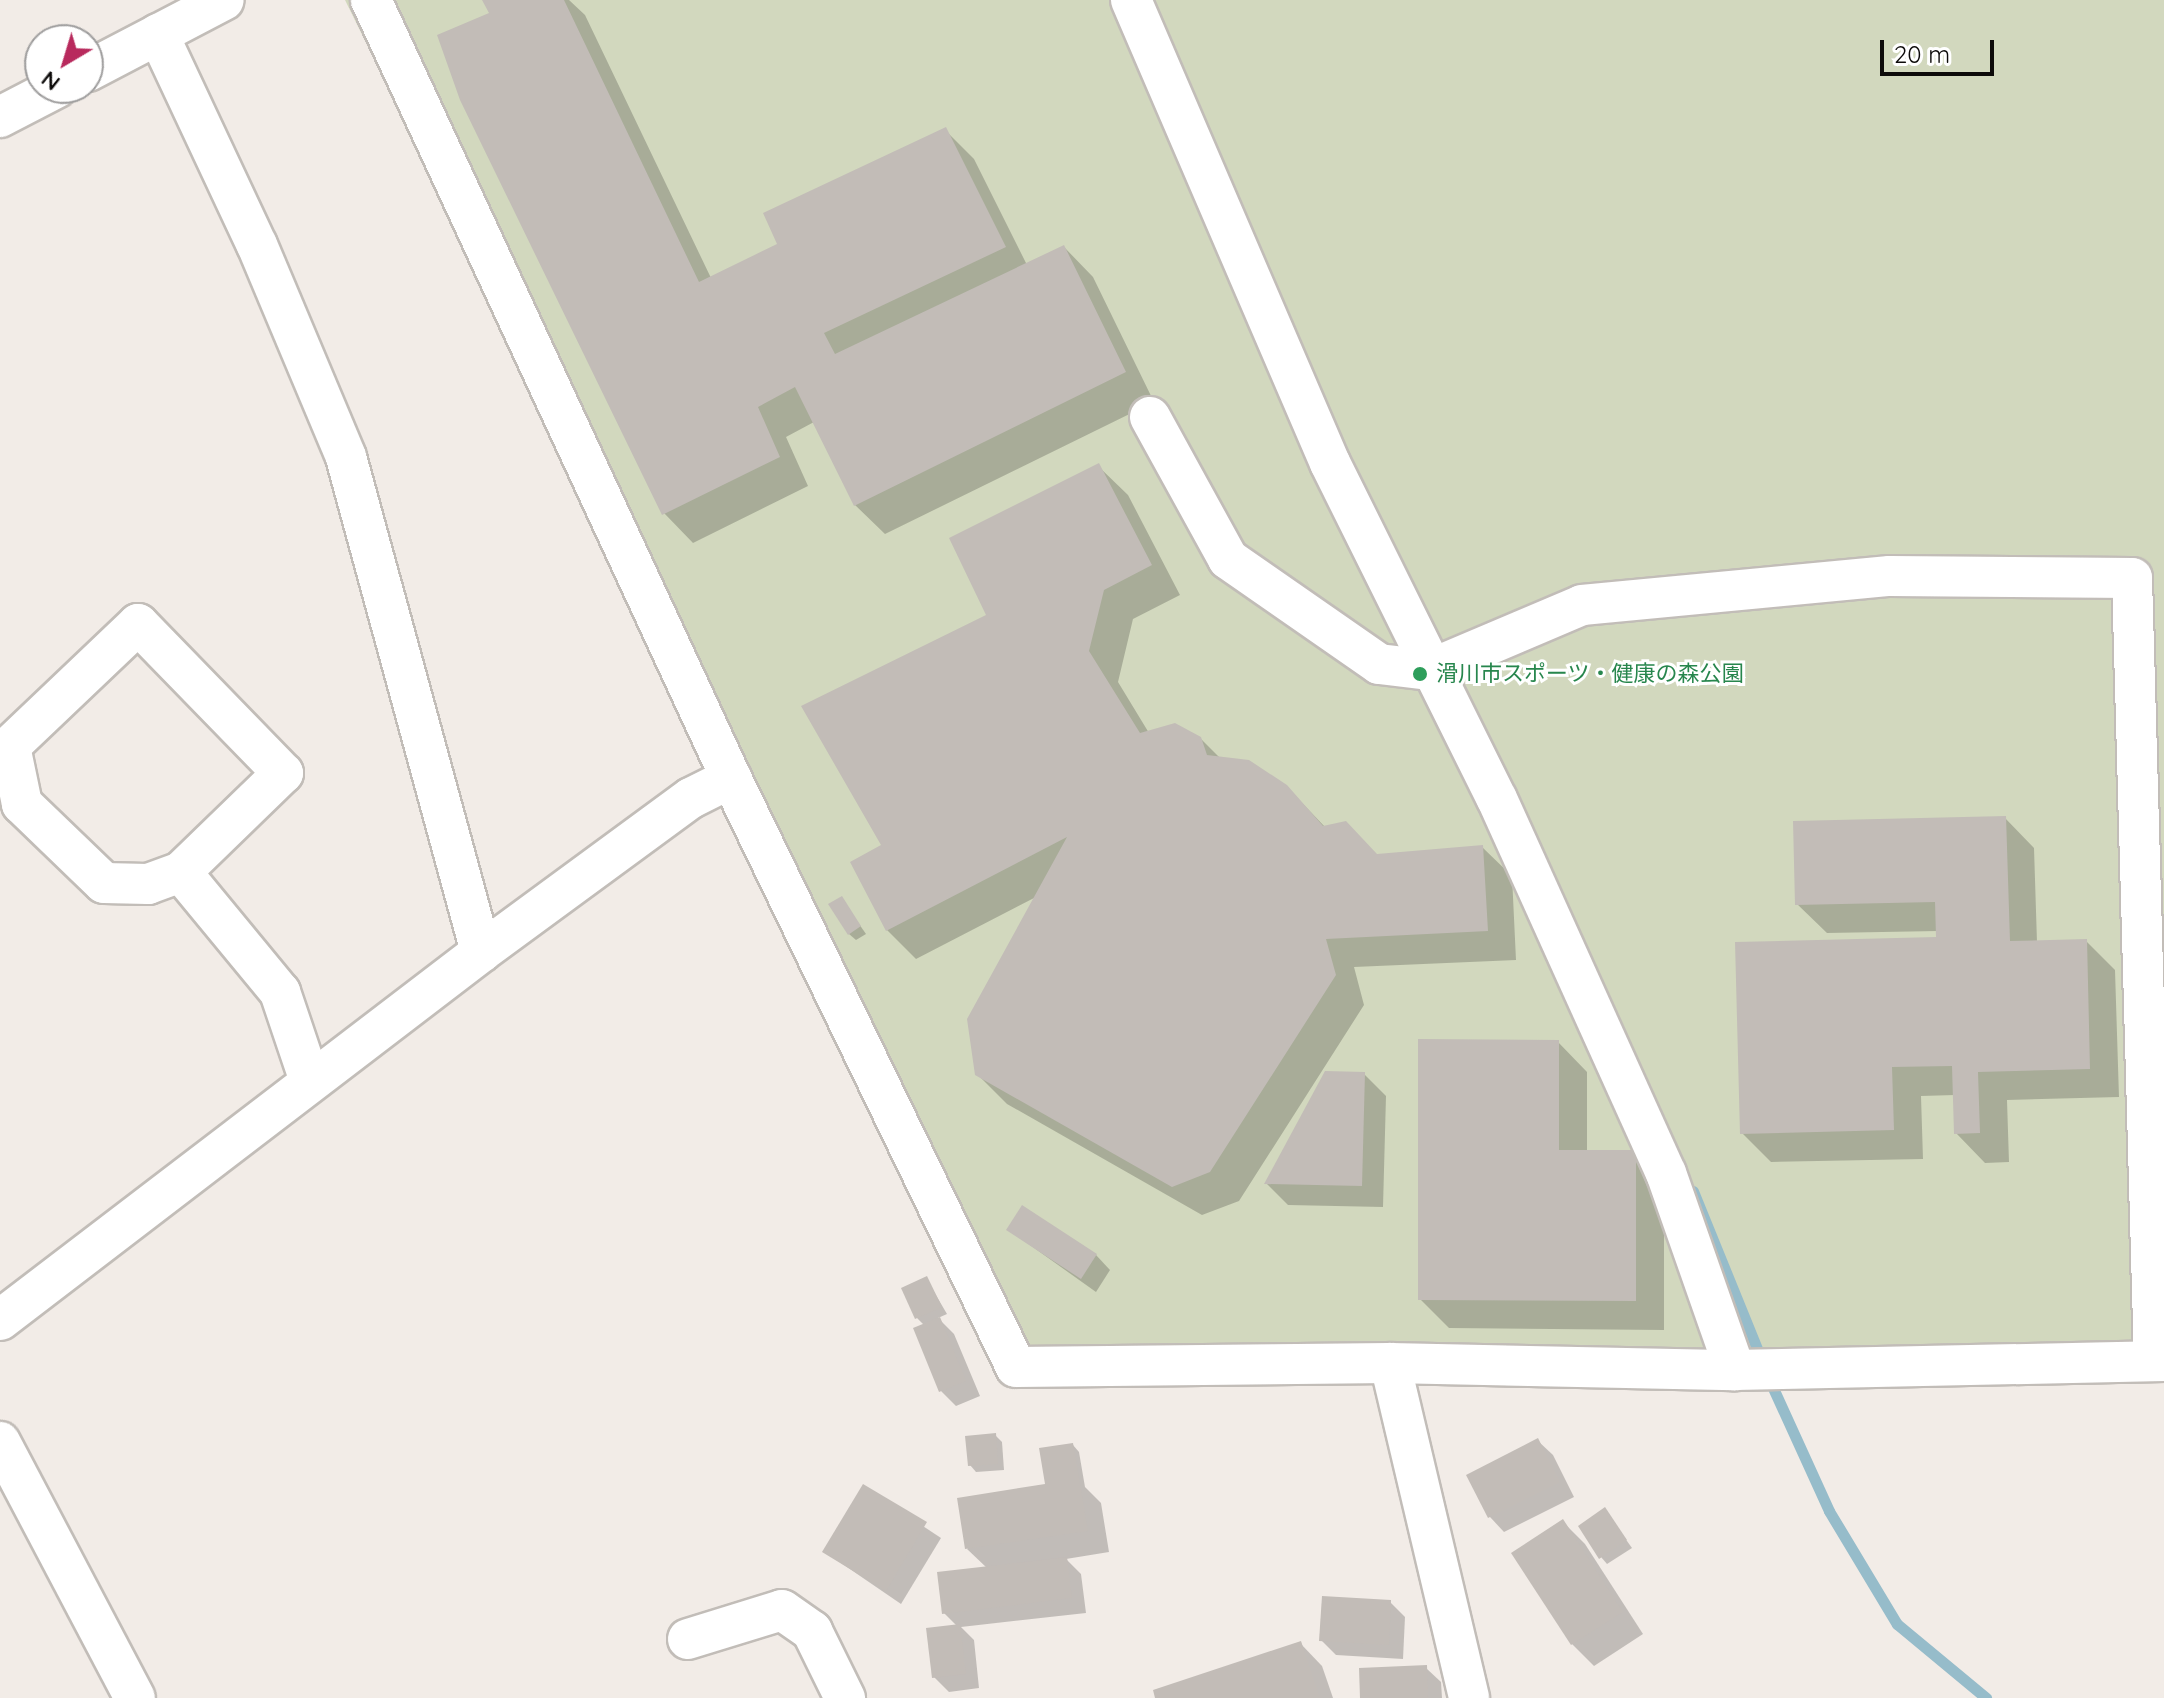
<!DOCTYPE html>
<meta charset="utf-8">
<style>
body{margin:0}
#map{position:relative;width:2164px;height:1698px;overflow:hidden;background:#f2ece7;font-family:Quicksand,"Noto Sans JP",sans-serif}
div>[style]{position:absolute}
.green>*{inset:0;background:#d2d8be}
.shadow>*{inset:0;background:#0003}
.stream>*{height:11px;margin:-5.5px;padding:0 5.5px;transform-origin:5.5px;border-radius:5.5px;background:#96bcca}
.building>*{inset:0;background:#c2bcb7}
.roads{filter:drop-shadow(2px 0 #c2bdb8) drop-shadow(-2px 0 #c2bdb8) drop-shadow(0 2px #c2bdb8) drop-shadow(0 -2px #c2bdb8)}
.minor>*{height:40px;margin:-20px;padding:0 20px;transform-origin:20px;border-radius:20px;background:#fff}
.dots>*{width:22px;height:22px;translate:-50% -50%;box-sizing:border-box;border:4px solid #fff;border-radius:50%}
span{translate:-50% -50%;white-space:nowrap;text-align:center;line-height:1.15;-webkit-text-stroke:6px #fff;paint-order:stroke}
.leisure-label{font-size:22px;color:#27864d}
.left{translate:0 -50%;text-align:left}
.north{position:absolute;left:24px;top:24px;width:80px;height:80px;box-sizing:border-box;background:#fff;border:2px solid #9e9d9d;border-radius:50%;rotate:218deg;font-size:22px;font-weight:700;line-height:32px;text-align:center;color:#0d0b0a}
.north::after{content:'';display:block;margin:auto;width:28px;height:36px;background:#b82a5d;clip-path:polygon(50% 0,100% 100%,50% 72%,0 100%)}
.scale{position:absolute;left:1880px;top:40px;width:114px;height:36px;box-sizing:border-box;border:4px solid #0d0b0a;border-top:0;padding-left:10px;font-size:24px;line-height:28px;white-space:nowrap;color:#0d0b0a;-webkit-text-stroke:6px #fff;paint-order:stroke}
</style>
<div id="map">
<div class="green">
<i style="clip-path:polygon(345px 0,2164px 0,2164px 1348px,1016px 1367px)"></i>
</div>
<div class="shadow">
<i style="clip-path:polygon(485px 0,569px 0,585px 15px,711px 278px,779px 245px,945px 130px,974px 159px,1027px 265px,1064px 247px,1093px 277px,1154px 402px,885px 534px,855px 505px,814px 422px,786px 437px,808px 486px,693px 543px,664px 513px)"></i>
<i style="clip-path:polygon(1098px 466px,1128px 495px,1180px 595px,1133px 619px,1118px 682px,1149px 733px,1200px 738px,1220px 758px,1286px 786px,1325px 827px,1378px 856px,1482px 847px,1512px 876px,1516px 960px,1354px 967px,1364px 1005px,1239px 1201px,1202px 1215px,1007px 1104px,977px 1074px,1036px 897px,916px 959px,887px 930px,884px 846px,989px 616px)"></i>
<i style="clip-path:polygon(2005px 818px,2034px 848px,2037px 942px,2086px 941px,2115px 970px,2119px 1097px,2007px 1100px,2009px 1162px,1985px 1163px,1956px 1133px,1955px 1095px,1921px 1096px,1923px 1159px,1771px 1162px,1742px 1133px,1938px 939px,1938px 931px,1827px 933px,1797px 904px)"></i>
<i style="clip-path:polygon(841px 898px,866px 934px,856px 940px,849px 934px)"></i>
<i style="clip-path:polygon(1558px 1042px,1587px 1072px,1587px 1152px,1635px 1152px,1664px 1182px,1664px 1330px,1449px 1328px,1420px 1299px)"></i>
<i style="clip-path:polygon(1364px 1074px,1386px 1096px,1383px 1207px,1288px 1205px,1266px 1183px)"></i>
<i style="clip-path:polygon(1009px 1230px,1096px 1255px,1110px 1270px,1096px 1292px)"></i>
<i style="clip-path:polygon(926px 1278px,947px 1314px,938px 1318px,954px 1334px,980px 1396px,956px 1406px,941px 1391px,924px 1325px,917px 1318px)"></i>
<i style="clip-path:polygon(995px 1435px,1002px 1442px,1004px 1470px,976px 1472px,970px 1465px)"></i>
<i style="clip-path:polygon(1538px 1441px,1553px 1455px,1574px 1497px,1504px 1532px,1490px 1517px,1469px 1476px)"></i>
<i style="clip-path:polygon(1073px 1445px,1079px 1452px,1085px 1487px,1101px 1503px,1109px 1552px,1066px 1559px,1081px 1574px,1086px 1613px,961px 1627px,974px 1640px,979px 1688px,949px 1692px,934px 1677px,957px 1626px,944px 1613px,987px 1568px,967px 1549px,1048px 1485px)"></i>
<i style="clip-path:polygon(864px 1487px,941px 1538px,901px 1604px,825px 1552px)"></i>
<i style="clip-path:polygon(1605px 1510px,1632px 1548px,1607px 1564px,1601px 1557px)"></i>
<i style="clip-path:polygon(1563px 1522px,1585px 1544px,1643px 1634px,1594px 1666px,1572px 1644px)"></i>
<i style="clip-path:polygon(1390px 1602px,1405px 1617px,1403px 1659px,1336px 1655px,1321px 1640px)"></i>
<i style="clip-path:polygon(1300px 1643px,1322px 1666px,1333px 1698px,1157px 1698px)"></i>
<i style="clip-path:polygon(1426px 1668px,1441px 1682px,1442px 1698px,1362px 1698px)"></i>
</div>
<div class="stream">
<i style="left:1693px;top:1191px;width:183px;rotate:67.9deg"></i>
<i style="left:1768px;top:1377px;width:147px;rotate:65.5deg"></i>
<i style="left:1829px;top:1511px;width:132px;rotate:59deg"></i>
<i style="left:1897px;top:1624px;width:116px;rotate:39.7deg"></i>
</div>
<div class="building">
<i style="clip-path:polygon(482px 0,564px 0,699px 282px,777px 244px,763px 213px,946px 127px,1006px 247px,824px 333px,835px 354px,1064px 245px,1126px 372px,854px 506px,795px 387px,758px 407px,780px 457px,662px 515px,460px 100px,437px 35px,489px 13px)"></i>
<i style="clip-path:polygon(1099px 463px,1152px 565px,1104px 590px,1089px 651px,1140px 733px,1175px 723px,1201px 737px,1207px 755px,1249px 760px,1287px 785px,1323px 826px,1346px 821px,1377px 854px,1483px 845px,1488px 931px,1326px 939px,1336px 975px,1210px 1172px,1172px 1187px,975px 1075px,967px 1019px,1067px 837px,886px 931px,850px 862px,881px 845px,801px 706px,986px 615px,949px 538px)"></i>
<i style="clip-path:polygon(2006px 816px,2010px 941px,2087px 939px,2090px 1069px,1978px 1072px,1980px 1133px,1954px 1134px,1952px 1066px,1892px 1067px,1894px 1130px,1740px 1134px,1735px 942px,1936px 937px,1935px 902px,1795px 905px,1793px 821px)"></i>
<i style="clip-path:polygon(842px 896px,861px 926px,848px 935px,828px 904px)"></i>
<i style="clip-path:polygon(1418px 1039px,1559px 1040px,1559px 1150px,1636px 1150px,1636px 1301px,1418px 1300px)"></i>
<i style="clip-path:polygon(1325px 1071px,1365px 1072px,1362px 1186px,1264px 1184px)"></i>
<i style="clip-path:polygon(1022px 1205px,1097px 1254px,1081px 1279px,1006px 1230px)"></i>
<i style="clip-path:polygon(927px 1276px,942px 1307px,915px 1319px,901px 1288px)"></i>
<i style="clip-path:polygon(940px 1317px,966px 1381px,939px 1392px,913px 1328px)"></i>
<i style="clip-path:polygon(996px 1433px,998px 1464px,968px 1466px,965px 1436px)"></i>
<i style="clip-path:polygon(1538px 1438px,1560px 1482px,1488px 1518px,1466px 1475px)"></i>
<i style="clip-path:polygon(1073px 1443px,1088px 1531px,965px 1549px,957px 1498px,1045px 1484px,1039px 1448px)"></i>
<i style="clip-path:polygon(863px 1484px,927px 1522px,886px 1591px,822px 1552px)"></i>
<i style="clip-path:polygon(1605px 1507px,1627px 1540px,1599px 1559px,1578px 1526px)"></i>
<i style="clip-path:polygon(1563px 1519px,1623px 1612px,1571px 1645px,1511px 1553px)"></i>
<i style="clip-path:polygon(1067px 1557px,1072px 1598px,942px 1614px,937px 1572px)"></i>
<i style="clip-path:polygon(1322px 1596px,1391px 1600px,1389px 1645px,1319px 1641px)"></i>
<i style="clip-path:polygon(960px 1624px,966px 1674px,932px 1678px,926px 1628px)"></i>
<i style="clip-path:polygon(1301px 1641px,1320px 1698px,1155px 1698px,1153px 1690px)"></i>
<i style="clip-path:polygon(1427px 1665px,1428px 1698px,1360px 1698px,1359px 1668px)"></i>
</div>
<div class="roads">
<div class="minor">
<i style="left:371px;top:0;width:857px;rotate:65.17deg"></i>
<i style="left:731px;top:778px;width:654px;rotate:64.18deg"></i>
<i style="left:1016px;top:1367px;width:374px;rotate:-0.6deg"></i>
<i style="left:1390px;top:1363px;width:345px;rotate:1.2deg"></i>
<i style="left:1735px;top:1370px;width:429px;rotate:-1.2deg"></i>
<i style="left:1131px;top:0;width:504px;rotate:66.74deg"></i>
<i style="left:1330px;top:463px;width:375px;rotate:63.6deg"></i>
<i style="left:1497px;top:799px;width:410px;rotate:65.7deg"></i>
<i style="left:1666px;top:1173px;width:209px;rotate:70.7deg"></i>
<i style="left:158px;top:34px;width:233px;rotate:64.9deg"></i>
<i style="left:257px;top:245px;width:230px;rotate:67.2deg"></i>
<i style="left:346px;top:457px;width:513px;rotate:74.74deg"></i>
<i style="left:481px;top:952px;width:260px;rotate:-36.3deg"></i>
<i style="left:691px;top:798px;width:45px;rotate:-26.6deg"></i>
<i style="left:88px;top:71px;width:153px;rotate:-27.6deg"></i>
<i style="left:0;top:117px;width:63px;rotate:-27.4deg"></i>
<i style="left:1150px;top:417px;width:162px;rotate:61.2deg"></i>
<i style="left:1228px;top:559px;width:184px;rotate:34.8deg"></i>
<i style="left:1379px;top:664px;width:50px;rotate:6.8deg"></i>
<i style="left:1429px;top:670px;width:166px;rotate:-23deg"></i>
<i style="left:1582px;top:605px;width:309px;rotate:-5.4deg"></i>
<i style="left:1890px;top:576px;width:242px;rotate:0.5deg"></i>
<i style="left:2132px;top:578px;width:783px;rotate:88.39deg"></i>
<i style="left:181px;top:872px;width:35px;rotate:160deg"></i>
<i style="left:148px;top:884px;width:44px;rotate:-178.7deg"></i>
<i style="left:104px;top:883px;width:114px;rotate:-136.1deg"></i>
<i style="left:22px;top:804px;width:59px;rotate:-101.7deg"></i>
<i style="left:10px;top:746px;width:177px;rotate:-43.6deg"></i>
<i style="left:138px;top:624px;width:208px;rotate:45.8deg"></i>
<i style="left:283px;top:773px;width:142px;rotate:135.9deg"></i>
<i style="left:181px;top:872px;width:156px;rotate:50.5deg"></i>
<i style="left:280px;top:992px;width:94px;rotate:71.4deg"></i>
<i style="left:0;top:1320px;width:606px;rotate:-37.42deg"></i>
<i style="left:1390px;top:1363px;width:344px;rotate:76.7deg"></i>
<i style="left:0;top:1442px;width:289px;rotate:62.2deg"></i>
<i style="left:688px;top:1639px;width:98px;rotate:-17.1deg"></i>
<i style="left:782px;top:1610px;width:37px;rotate:35deg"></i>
<i style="left:812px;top:1631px;width:75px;rotate:63.8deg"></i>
</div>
</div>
<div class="dots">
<i style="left:1420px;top:674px;background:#2e9e5b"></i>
</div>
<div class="leisure-label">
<span class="left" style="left:1436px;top:674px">滑川市スポーツ・健康の森公園</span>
</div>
<div class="north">N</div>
<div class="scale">20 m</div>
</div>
